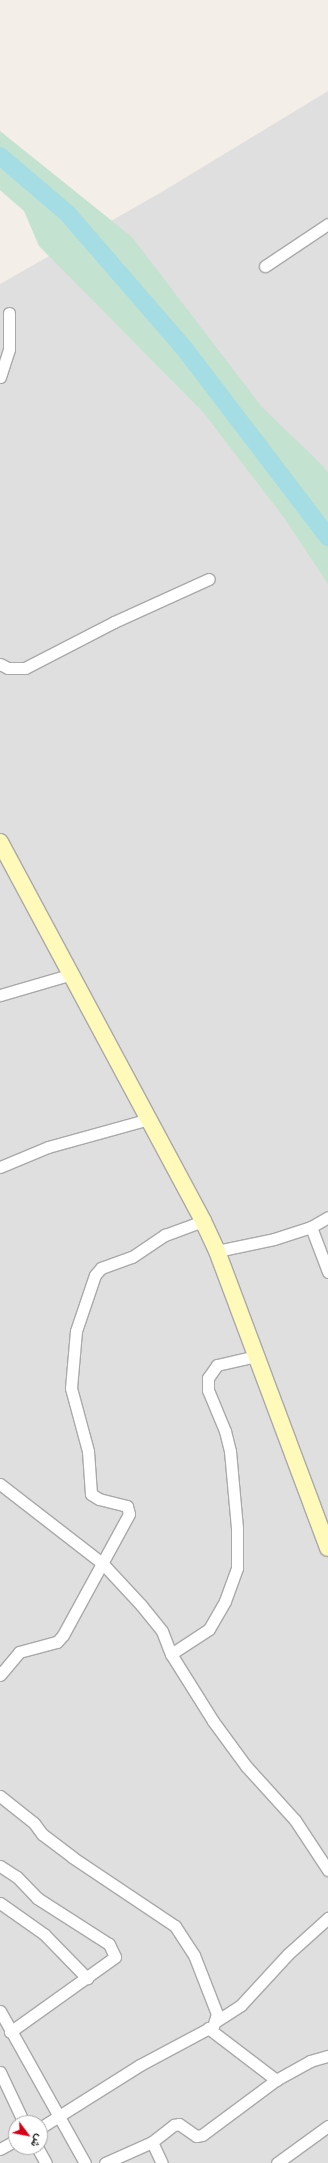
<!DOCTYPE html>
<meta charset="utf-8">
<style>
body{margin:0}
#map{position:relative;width:328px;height:2163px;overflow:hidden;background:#f3eee8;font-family:Barlow,Vazirmatn,sans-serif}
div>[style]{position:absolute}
.residential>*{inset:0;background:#e0dfdf}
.wetland>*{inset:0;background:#c3e2d0}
.river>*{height:18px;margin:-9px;padding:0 9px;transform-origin:9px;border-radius:9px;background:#a5dde4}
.roads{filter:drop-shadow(1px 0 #a9a9a9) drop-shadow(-1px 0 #a9a9a9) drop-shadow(0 1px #a9a9a9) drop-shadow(0 -1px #a9a9a9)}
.street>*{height:11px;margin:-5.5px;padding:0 5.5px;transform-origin:5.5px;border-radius:5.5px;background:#fff}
.secondary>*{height:16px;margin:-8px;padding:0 8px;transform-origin:8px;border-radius:8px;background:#fffaba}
span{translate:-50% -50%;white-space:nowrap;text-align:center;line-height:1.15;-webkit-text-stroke:3px #fff;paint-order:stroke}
.north{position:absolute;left:8px;top:2115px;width:40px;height:40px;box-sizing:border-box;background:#fff;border:1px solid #a7a7a7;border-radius:50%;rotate:122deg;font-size:11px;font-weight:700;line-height:16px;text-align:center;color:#222}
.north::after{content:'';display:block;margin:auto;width:14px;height:18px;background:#d40019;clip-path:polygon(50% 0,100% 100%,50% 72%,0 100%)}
</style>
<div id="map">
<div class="residential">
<i style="clip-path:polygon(evenodd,328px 91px,328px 2163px,0 2163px,0 284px,160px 193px,328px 91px,16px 2123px,40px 2123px,40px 2147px,16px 2147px,16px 2123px)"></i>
</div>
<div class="wetland">
<i style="clip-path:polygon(0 131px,132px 237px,262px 407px,323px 466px,328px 473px,328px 584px,285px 519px,203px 412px,39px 246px,24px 211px,0 190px)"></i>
</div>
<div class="river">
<i style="left:0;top:156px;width:88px;rotate:40.4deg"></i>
<i style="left:67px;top:213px;width:179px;rotate:49.1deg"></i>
<i style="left:184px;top:348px;width:238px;rotate:52.7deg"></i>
</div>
<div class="roads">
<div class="street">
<i style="left:265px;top:266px;width:76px;rotate:-33.7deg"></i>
<i style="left:0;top:377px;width:29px;rotate:-72deg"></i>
<i style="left:9px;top:349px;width:36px;rotate:-90deg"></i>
<i style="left:0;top:664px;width:9px;rotate:27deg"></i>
<i style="left:8px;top:668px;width:17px"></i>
<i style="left:25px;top:668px;width:100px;rotate:-27.3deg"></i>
<i style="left:114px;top:622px;width:104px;rotate:-24.4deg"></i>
<i style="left:0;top:995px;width:75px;rotate:-16.3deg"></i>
<i style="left:0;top:1167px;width:52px;rotate:-22.6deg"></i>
<i style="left:48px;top:1147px;width:105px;rotate:-15.5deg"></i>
<i style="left:311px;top:1227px;width:48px;rotate:69.3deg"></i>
<i style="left:217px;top:1251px;width:58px;rotate:-11.9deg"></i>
<i style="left:274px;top:1239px;width:39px;rotate:-18deg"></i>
<i style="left:311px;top:1227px;width:20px;rotate:-30deg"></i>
<i style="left:0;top:1484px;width:130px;rotate:37.8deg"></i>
<i style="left:103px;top:1564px;width:56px;rotate:47.2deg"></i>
<i style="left:141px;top:1605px;width:33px;rotate:51deg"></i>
<i style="left:162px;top:1631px;width:25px;rotate:69deg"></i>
<i style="left:171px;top:1654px;width:79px;rotate:57.9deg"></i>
<i style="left:213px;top:1721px;width:56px;rotate:53.7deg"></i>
<i style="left:246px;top:1766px;width:73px;rotate:47.8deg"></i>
<i style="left:295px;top:1820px;width:60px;rotate:56.6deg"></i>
<i style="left:171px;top:1654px;width:45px;rotate:-33.3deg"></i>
<i style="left:209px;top:1629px;width:32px;rotate:-60deg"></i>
<i style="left:225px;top:1601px;width:35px;rotate:-70deg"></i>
<i style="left:237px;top:1568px;width:40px;rotate:-90deg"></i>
<i style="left:237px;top:1528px;width:77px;rotate:-95.2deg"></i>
<i style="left:230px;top:1451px;width:21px;rotate:-104deg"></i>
<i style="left:225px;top:1431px;width:44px;rotate:-112.5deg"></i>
<i style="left:208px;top:1390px;width:12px;rotate:-90deg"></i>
<i style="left:208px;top:1378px;width:16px;rotate:-55deg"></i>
<i style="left:217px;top:1365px;width:41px;rotate:-12.7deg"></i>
<i style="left:0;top:1675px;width:30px;rotate:-50deg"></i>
<i style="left:19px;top:1652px;width:39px;rotate:-15deg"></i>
<i style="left:57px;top:1642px;width:9px;rotate:-49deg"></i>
<i style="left:63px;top:1635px;width:138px;rotate:-61.4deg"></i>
<i style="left:129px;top:1514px;width:8px;rotate:-104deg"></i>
<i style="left:127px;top:1506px;width:29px;rotate:-166deg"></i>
<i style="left:99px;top:1499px;width:9px;rotate:-148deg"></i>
<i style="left:91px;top:1494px;width:43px;rotate:-94deg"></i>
<i style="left:88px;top:1451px;width:65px;rotate:-105.1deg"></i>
<i style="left:71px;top:1388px;width:57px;rotate:-85deg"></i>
<i style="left:76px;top:1331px;width:59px;rotate:-71.3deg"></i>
<i style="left:95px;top:1275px;width:9px;rotate:-49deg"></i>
<i style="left:101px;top:1268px;width:33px;rotate:-20deg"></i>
<i style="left:132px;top:1257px;width:40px;rotate:-34deg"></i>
<i style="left:165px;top:1235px;width:40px;rotate:-20.2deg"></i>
<i style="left:0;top:1796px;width:43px;rotate:38.5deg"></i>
<i style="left:34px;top:1823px;width:14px;rotate:54deg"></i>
<i style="left:42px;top:1834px;width:38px;rotate:37deg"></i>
<i style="left:72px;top:1857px;width:124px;rotate:33.8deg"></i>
<i style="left:175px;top:1926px;width:35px;rotate:57deg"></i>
<i style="left:194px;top:1955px;width:63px;rotate:68.7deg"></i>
<i style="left:217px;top:2014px;width:13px;rotate:108deg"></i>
<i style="left:213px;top:2026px;width:83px;rotate:151.9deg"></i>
<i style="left:140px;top:2065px;width:118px;rotate:147.8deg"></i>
<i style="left:0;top:1866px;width:20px;rotate:33deg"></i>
<i style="left:17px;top:1877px;width:29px;rotate:46deg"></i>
<i style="left:37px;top:1898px;width:85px;rotate:32.6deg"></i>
<i style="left:109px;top:1944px;width:14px;rotate:65deg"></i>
<i style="left:115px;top:1957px;width:129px;rotate:144.5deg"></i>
<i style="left:0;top:1903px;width:54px;rotate:35.2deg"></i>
<i style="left:44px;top:1934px;width:62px;rotate:45.7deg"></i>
<i style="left:0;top:2011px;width:174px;rotate:60.8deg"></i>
<i style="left:215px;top:2022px;width:31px;rotate:-33deg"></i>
<i style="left:241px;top:2005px;width:69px;rotate:-47.3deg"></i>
<i style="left:288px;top:1954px;width:54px;rotate:-42deg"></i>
<i style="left:208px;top:2028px;width:86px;rotate:37.4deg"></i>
<i style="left:0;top:2072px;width:56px;rotate:64.8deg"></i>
<i style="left:152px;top:2142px;width:23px;rotate:65deg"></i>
<i style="left:37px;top:2147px;width:18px;rotate:61deg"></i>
<i style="left:0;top:2149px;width:18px;rotate:-29deg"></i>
<i style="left:105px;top:2163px;width:51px;rotate:-24.1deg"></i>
<i style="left:152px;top:2142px;width:28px;rotate:-38deg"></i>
<i style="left:174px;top:2125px;width:5px;rotate:-11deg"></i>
<i style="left:179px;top:2124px;width:21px;rotate:35deg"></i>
<i style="left:196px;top:2136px;width:6px;rotate:-9deg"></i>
<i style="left:202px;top:2135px;width:92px;rotate:-36.6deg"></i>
<i style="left:276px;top:2080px;width:39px;rotate:-29deg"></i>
<i style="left:310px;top:2061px;width:19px;rotate:-16deg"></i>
<i style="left:277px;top:2163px;width:63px;rotate:-36deg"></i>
</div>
<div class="secondary">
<i style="left:0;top:842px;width:430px;rotate:61.8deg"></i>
<i style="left:203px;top:1221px;width:33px;rotate:65deg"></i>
<i style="left:217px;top:1251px;width:317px;rotate:69.5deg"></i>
</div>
</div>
<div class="north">ش</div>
</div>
